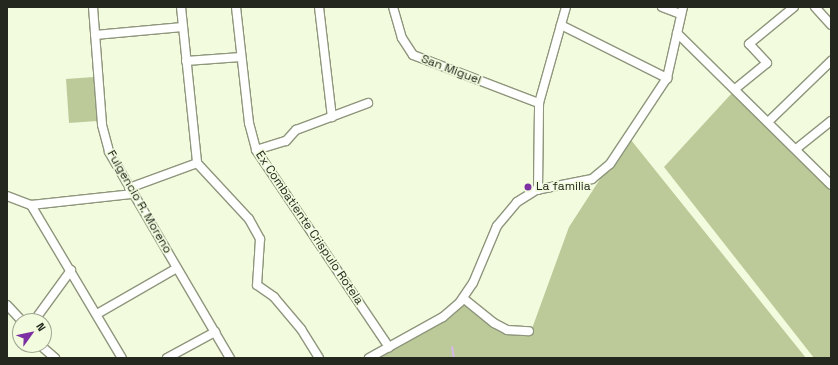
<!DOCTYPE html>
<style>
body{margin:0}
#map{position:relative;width:838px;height:365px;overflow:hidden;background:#f2fbde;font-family:"Space Grotesk",sans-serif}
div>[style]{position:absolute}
.green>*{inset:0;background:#bcca99}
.stream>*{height:2px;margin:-1px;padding:0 1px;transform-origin:1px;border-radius:1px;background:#d6b8e8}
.roads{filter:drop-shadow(1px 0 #8e967c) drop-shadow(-1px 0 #8e967c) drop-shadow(0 1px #8e967c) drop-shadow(0 -1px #8e967c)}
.minor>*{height:8px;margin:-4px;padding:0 4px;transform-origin:4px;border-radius:4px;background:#fff}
.dots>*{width:11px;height:11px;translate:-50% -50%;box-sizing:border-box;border:2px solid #f2fbde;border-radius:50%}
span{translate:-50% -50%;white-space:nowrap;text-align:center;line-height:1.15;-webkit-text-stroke:3.5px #f2fbde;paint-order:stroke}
.street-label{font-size:12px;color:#24271d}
.poi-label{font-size:12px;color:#24271d}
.left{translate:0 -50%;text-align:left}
.frame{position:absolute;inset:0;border:8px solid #24271d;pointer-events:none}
.north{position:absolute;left:12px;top:313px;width:40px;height:40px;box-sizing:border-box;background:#f2fbde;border:1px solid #a0a691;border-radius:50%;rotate:57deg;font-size:11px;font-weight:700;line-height:16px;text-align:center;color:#24271d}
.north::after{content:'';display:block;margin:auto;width:14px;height:18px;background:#7d30a2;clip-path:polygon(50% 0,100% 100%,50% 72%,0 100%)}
</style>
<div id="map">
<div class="green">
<i style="clip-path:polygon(94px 77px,97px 121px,69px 123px,66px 79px)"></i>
<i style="clip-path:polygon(732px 93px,831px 190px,831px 358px,814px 358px,664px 167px)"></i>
<i style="clip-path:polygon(631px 140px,806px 358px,375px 358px,464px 304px,484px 318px,530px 334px,569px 227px,602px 176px)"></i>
</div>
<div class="stream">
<i style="left:452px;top:347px;width:11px;rotate:80deg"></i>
</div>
<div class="roads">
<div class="minor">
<i style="left:93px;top:7px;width:118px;rotate:85.6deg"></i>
<i style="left:102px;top:125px;width:28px;rotate:75deg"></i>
<i style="left:109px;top:152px;width:239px;rotate:59.6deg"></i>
<i style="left:181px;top:7px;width:157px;rotate:84.1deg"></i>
<i style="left:197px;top:163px;width:76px;rotate:47.1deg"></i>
<i style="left:249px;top:219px;width:23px;rotate:61deg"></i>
<i style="left:260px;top:239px;width:46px;rotate:93.7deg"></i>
<i style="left:257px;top:285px;width:21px;rotate:35deg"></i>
<i style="left:274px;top:297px;width:42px;rotate:49.8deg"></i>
<i style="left:301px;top:329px;width:34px;rotate:58deg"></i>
<i style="left:236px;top:7px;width:117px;rotate:83.6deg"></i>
<i style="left:249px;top:123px;width:28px;rotate:75deg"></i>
<i style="left:256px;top:150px;width:238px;rotate:56deg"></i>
<i style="left:319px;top:7px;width:111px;rotate:83.3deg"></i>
<i style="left:393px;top:7px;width:32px;rotate:74deg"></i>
<i style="left:402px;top:38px;width:20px;rotate:57deg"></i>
<i style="left:413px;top:55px;width:135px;rotate:20.9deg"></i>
<i style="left:662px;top:7px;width:19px;rotate:21deg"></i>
<i style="left:815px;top:7px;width:24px;rotate:48deg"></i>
<i style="left:561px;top:25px;width:119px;rotate:26.6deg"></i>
<i style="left:677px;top:33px;width:216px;rotate:44.6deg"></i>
<i style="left:95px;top:35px;width:88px;rotate:-5.2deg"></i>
<i style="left:186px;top:61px;width:55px;rotate:-4.2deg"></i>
<i style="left:735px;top:89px;width:41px;rotate:-39.1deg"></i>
<i style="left:767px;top:63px;width:26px;rotate:-133deg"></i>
<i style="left:749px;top:44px;width:58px;rotate:-39.4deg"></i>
<i style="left:768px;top:122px;width:88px;rotate:-44.1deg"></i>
<i style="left:796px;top:149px;width:45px;rotate:-38.7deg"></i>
<i style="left:256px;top:150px;width:31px;rotate:-17deg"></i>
<i style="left:286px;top:141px;width:15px;rotate:-48deg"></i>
<i style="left:296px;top:130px;width:77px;rotate:-20.6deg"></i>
<i style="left:129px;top:188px;width:72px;rotate:-20.2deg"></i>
<i style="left:538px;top:190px;width:87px;rotate:-89.3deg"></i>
<i style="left:539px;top:103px;width:100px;rotate:-74.3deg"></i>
<i style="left:7px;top:196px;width:26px;rotate:21deg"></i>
<i style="left:31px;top:205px;width:103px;rotate:-6.2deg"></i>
<i style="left:31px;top:205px;width:178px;rotate:59.3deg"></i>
<i style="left:463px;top:298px;width:40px;rotate:39deg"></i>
<i style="left:494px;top:323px;width:15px;rotate:28deg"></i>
<i style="left:507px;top:330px;width:22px;rotate:3deg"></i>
<i style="left:7px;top:305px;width:22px;rotate:47deg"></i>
<i style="left:97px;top:314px;width:92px;rotate:-29.9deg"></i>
<i style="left:34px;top:321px;width:63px;rotate:-54deg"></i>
<i style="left:40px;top:345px;width:20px;rotate:41deg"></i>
<i style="left:167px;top:358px;width:55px;rotate:-28.4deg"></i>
<i style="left:369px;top:358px;width:85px;rotate:-29deg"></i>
<i style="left:443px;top:317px;width:23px;rotate:-41deg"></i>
<i style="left:460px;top:302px;width:23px;rotate:-56deg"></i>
<i style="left:473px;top:283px;width:62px;rotate:-67.2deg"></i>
<i style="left:497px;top:226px;width:31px;rotate:-50deg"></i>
<i style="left:517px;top:202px;width:22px;rotate:-32deg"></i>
<i style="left:536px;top:190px;width:57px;rotate:-11.1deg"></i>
<i style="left:592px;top:179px;width:23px;rotate:-40deg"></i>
<i style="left:610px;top:164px;width:103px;rotate:-56.5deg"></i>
<i style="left:667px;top:78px;width:73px;rotate:-77.3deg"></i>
</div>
</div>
<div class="dots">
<i style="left:528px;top:187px;background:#7d30a2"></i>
</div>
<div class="street-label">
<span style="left:451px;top:70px;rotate:21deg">San Miguel</span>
<span style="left:139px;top:202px;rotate:60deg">Fulgencio R. Moreno</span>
<span style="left:309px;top:228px;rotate:56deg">Ex Combatiente Crispulo Rotela</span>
</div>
<div class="poi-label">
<span class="left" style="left:536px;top:187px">La familia</span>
</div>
<div class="frame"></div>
<div class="north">N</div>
</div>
